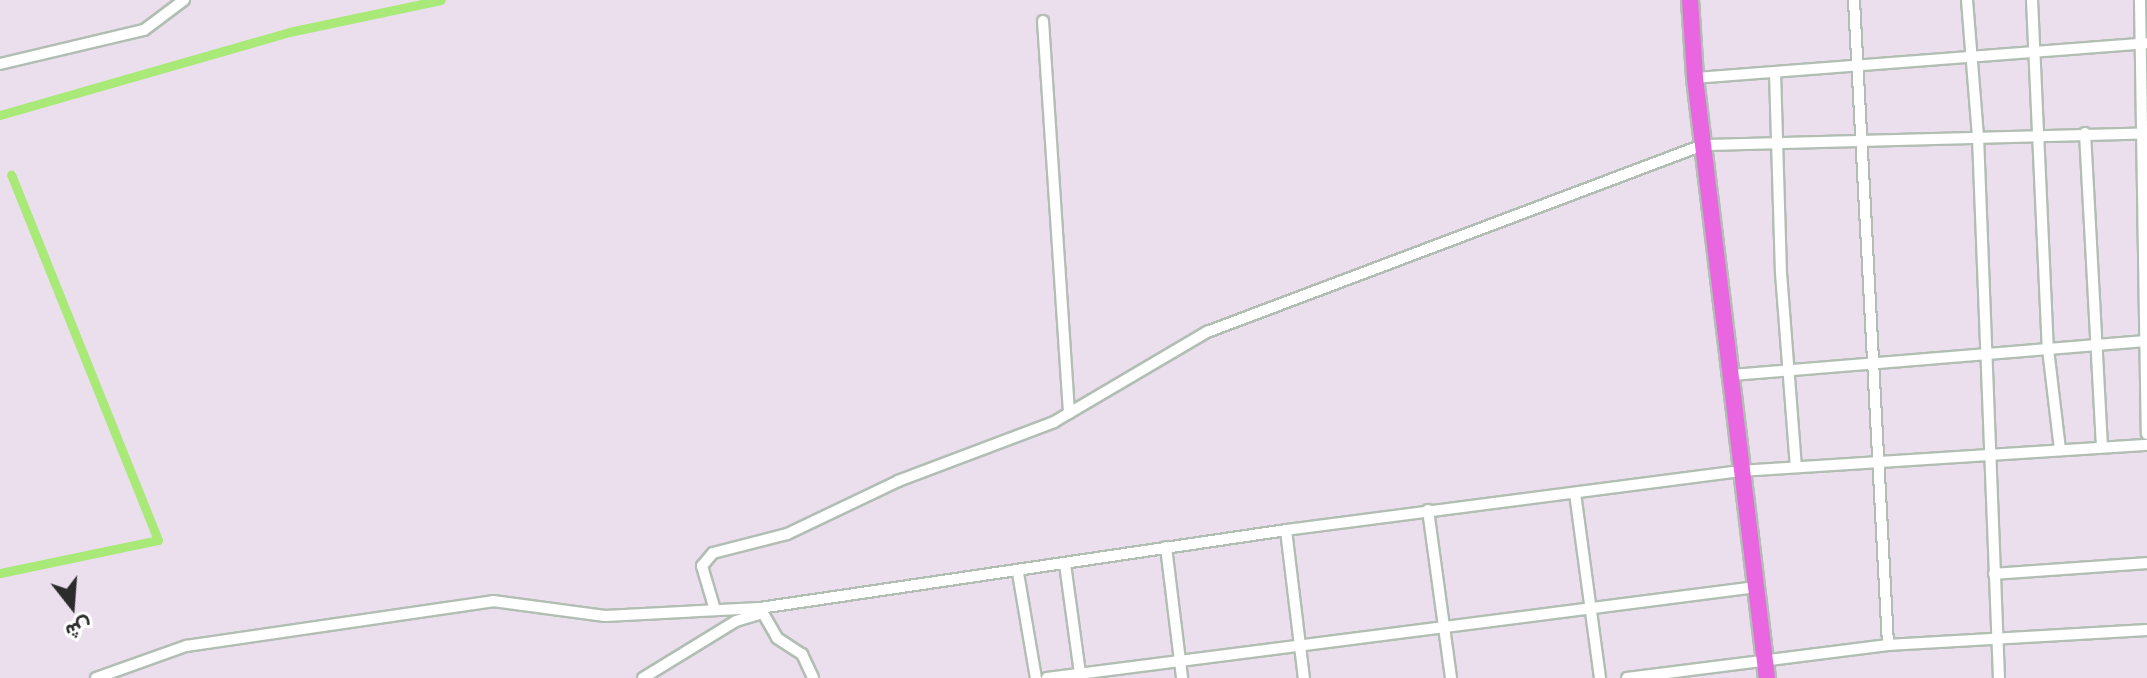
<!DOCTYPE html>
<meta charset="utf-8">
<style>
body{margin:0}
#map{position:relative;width:2147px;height:678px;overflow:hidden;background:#ebdfed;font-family:Montserrat,Vazirmatn,sans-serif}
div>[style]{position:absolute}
.canal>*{height:9px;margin:-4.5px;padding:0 4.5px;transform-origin:4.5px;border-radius:4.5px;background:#a8e977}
.roads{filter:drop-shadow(2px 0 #b2beb4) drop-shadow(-2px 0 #b2beb4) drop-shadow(0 2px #b2beb4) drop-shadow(0 -2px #b2beb4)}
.street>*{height:10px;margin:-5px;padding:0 5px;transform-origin:5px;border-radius:5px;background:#fff}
.primary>*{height:16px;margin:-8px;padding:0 8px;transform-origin:8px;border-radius:8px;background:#ea66e1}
span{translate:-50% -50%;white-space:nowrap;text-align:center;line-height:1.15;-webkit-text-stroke:7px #fff;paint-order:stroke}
.north{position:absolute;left:32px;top:566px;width:80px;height:80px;-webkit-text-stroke:6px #fff;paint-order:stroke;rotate:163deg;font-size:22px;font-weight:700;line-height:32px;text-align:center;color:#2c2c2c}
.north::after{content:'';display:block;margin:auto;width:28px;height:36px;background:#2c2c2c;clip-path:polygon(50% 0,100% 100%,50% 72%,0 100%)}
</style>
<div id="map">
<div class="canal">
<i style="left:0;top:115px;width:301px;rotate:-16deg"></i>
<i style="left:289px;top:32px;width:155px;rotate:-11.9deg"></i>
<i style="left:0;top:573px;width:161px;rotate:-11.8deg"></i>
<i style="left:158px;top:540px;width:394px;rotate:-111.9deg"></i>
</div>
<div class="roads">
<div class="street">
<i style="left:1854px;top:0;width:646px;rotate:86.98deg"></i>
<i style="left:1967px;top:0;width:137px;rotate:85.4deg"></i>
<i style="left:1978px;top:137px;width:541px;rotate:87.78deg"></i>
<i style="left:2032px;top:0;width:349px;rotate:87.4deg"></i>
<i style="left:2048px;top:349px;width:102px;rotate:83.2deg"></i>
<i style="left:2140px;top:0;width:434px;rotate:89.1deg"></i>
<i style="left:1043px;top:21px;width:393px;rotate:86.2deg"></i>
<i style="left:0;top:64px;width:148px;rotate:-13.3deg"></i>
<i style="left:144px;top:30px;width:50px;rotate:-36.9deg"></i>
<i style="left:1775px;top:72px;width:201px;rotate:88.3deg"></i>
<i style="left:1781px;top:273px;width:194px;rotate:85.6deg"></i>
<i style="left:1695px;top:78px;width:453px;rotate:-4.4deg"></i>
<i style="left:2085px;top:133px;width:314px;rotate:86.9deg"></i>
<i style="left:1731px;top:375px;width:417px;rotate:-4.7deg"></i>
<i style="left:1575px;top:493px;width:187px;rotate:82.3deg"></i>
<i style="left:1428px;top:510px;width:170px;rotate:82.2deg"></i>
<i style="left:1286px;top:530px;width:149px;rotate:83.1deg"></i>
<i style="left:1166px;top:547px;width:132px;rotate:83deg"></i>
<i style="left:1065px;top:564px;width:111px;rotate:82.2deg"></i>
<i style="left:1018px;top:573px;width:107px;rotate:80.3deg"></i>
<i style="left:1994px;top:574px;width:153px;rotate:-4.1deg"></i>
<i style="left:760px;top:608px;width:34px;rotate:60deg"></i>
<i style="left:777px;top:638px;width:30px;rotate:33deg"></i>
<i style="left:802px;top:654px;width:26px;rotate:65deg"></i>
<i style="left:715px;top:610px;width:46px;rotate:-106.5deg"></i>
<i style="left:702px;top:566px;width:17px;rotate:-50deg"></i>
<i style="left:713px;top:553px;width:76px;rotate:-14.4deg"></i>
<i style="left:787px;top:534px;width:123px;rotate:-25.5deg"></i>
<i style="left:898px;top:481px;width:167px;rotate:-20.7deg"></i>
<i style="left:1054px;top:422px;width:178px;rotate:-30.5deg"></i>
<i style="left:1207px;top:332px;width:530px;rotate:-20.66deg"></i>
<i style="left:1703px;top:145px;width:444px;rotate:-1.5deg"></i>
<i style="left:96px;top:678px;width:96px;rotate:-19.6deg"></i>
<i style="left:186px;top:646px;width:310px;rotate:-8.3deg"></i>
<i style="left:493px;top:601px;width:113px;rotate:7.6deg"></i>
<i style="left:605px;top:616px;width:155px;rotate:-3deg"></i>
<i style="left:760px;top:608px;width:532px;rotate:-8.43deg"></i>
<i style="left:1286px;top:530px;width:459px;rotate:-7.4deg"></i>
<i style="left:1741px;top:471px;width:407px;rotate:-3.7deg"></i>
<i style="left:643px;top:678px;width:109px;rotate:-31.5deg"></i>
<i style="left:736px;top:621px;width:27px;rotate:-17deg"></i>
<i style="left:1047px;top:678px;width:715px;rotate:-7.31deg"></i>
<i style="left:1627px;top:678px;width:263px;rotate:-7.2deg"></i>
<i style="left:1888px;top:645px;width:259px;rotate:-3.3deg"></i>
</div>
<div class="primary">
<i style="left:1690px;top:0;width:78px;rotate:86.3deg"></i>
<i style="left:1695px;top:78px;width:604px;rotate:83.16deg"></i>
</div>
</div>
<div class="north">ش</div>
</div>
